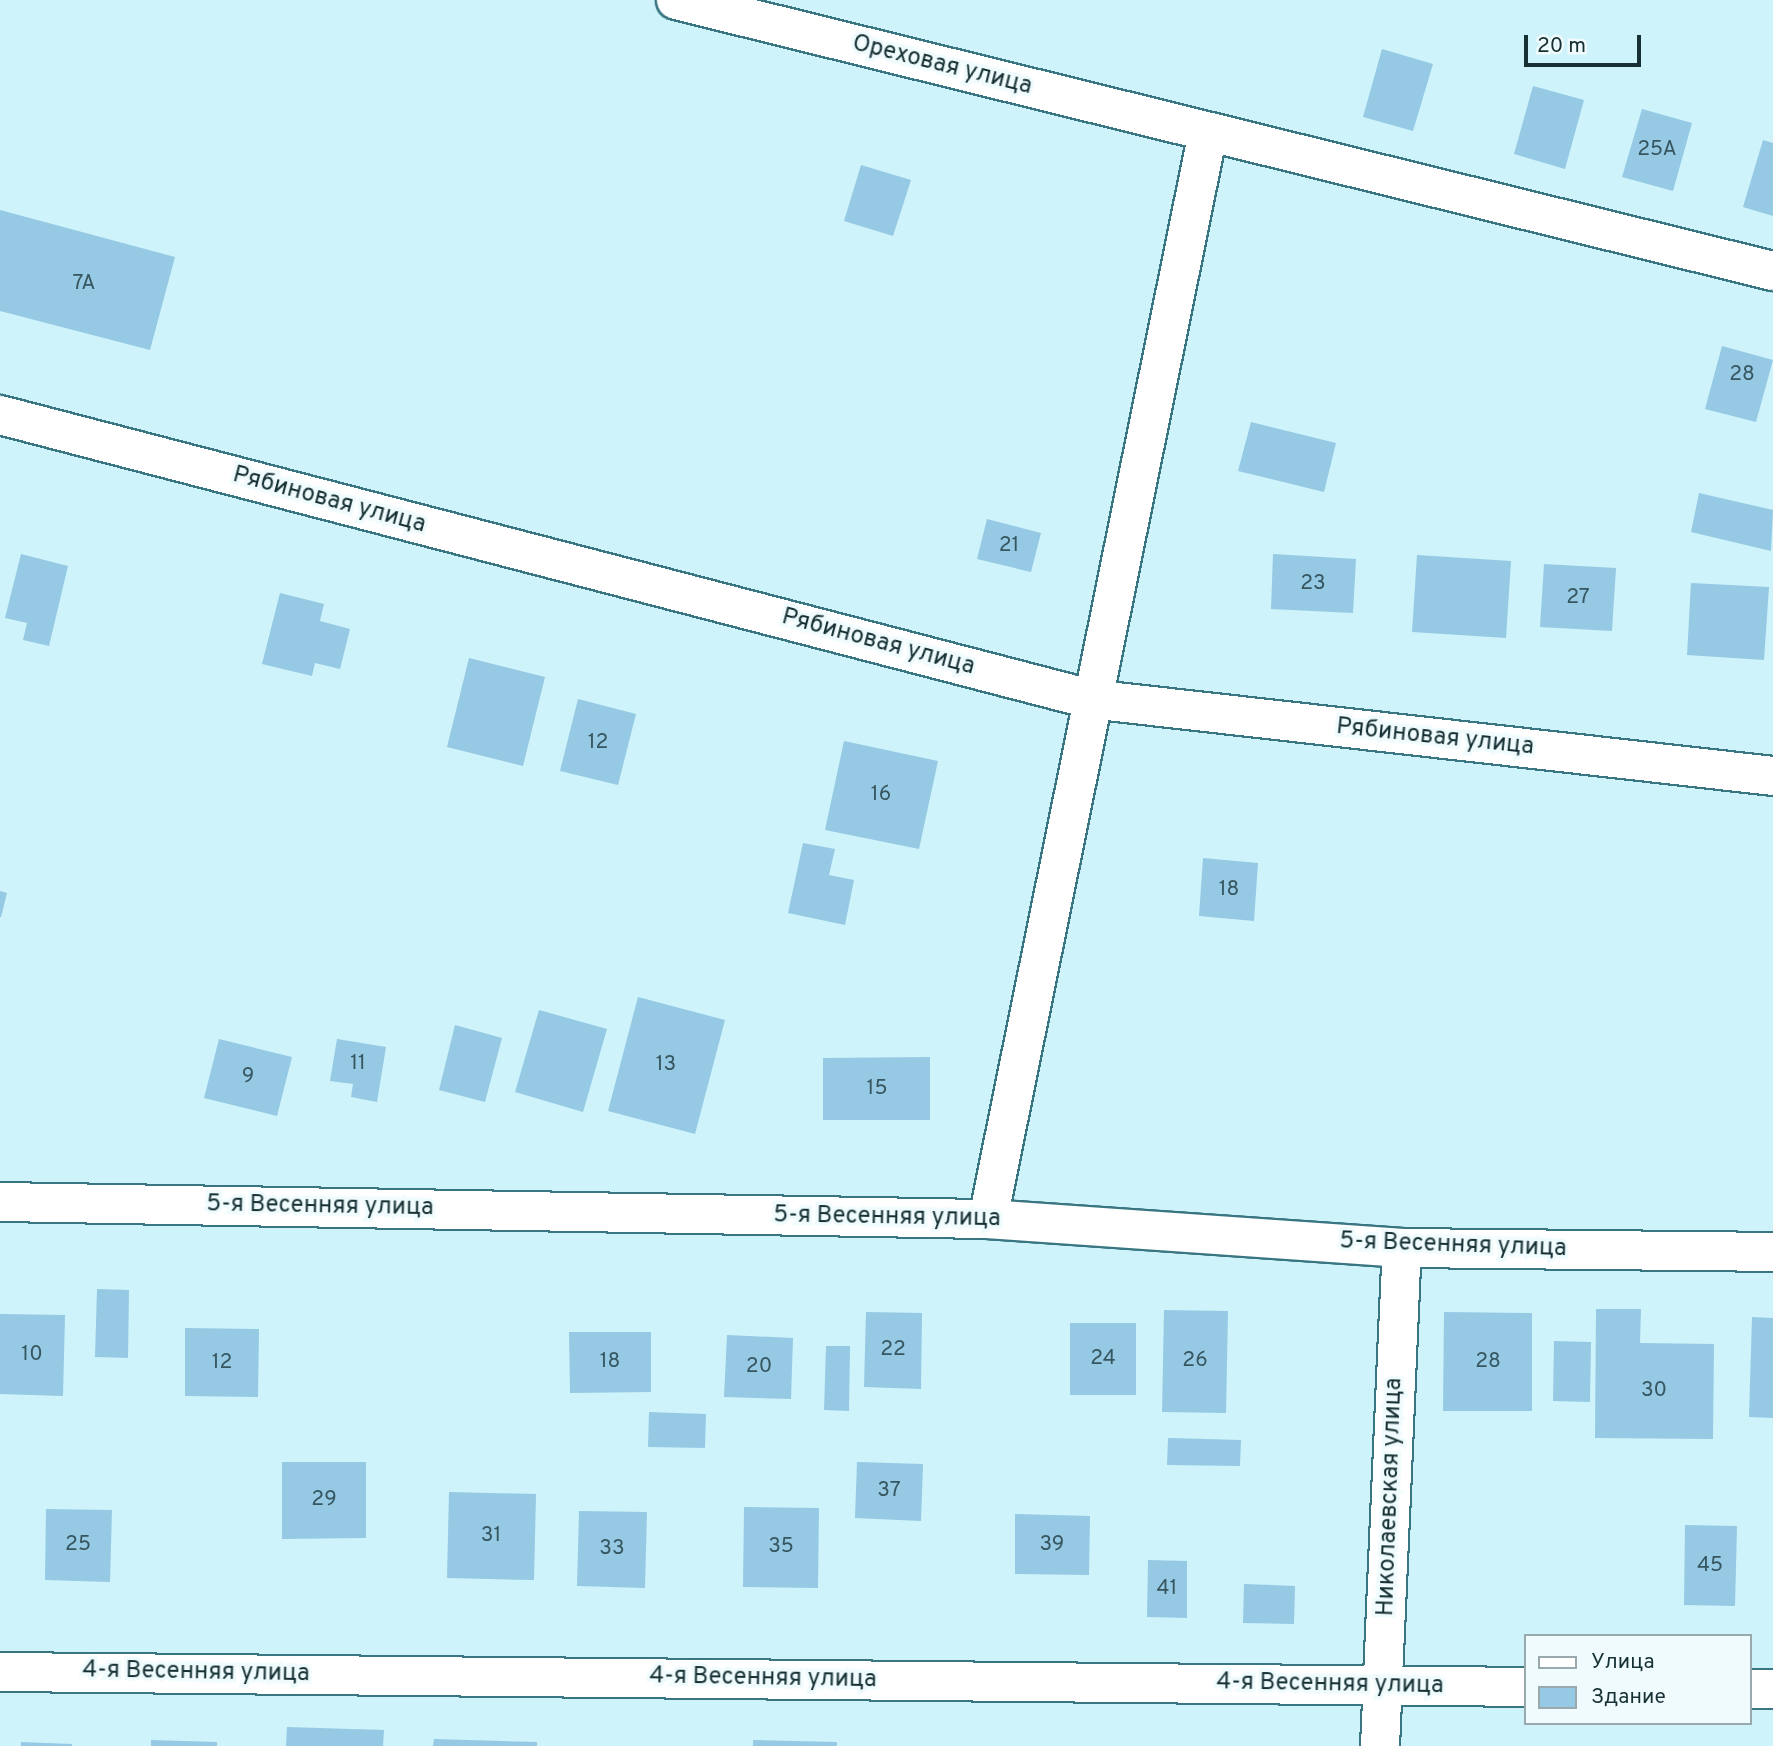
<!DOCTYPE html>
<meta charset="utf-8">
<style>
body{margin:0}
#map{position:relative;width:1773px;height:1746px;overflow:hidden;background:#cef3fa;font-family:Overpass,sans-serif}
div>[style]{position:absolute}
.building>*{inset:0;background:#96c9e4}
.roads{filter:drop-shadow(2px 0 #397682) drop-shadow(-2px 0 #397682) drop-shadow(0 2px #397682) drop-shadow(0 -2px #397682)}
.street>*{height:38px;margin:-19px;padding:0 19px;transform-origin:19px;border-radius:19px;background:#fff}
span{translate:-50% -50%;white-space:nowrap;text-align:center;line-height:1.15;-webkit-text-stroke:7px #effbfd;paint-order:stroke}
.number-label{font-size:21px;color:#365660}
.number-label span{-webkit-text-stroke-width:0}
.street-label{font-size:24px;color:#163034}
.legend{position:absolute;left:1524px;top:1634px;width:228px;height:91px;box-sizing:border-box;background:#effbfd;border:2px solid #98aaad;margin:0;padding:9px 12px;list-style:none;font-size:21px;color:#163034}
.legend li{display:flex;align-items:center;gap:14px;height:35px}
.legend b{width:35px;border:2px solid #98aaad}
.scale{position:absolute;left:1524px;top:35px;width:117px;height:32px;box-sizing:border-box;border:4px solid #163034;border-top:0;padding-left:9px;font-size:21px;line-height:24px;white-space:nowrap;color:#163034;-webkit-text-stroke:5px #effbfd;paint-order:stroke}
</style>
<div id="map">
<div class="building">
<i style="clip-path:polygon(1382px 49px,1433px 64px,1413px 131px,1363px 117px)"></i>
<i style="clip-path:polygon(1533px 86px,1584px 100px,1565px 169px,1514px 154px)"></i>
<i style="clip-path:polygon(1642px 109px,1692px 123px,1673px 191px,1622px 177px)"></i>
<i style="clip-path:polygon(1763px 140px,1773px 143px,1773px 216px,1743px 207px)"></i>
<i style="clip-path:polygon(861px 165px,911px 180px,893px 236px,844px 221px)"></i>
<i style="clip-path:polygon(0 210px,175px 257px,150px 350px,0 311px)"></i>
<i style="clip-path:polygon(1722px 346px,1773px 360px,1756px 422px,1705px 409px)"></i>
<i style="clip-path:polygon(1251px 422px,1336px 443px,1324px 492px,1238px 471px)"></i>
<i style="clip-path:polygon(1699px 493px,1773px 510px,1771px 551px,1691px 532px)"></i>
<i style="clip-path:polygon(987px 519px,1041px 533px,1031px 572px,977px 559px)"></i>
<i style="clip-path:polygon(21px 554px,68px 566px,49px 646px,23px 640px,27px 623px,5px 618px)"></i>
<i style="clip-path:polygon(1273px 554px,1356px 559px,1353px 613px,1271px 609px)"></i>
<i style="clip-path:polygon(1417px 555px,1511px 561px,1506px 638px,1412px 632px)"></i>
<i style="clip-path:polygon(1544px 564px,1616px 568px,1612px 631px,1540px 627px)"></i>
<i style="clip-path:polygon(1691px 583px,1769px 587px,1764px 660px,1687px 655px)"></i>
<i style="clip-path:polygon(280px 593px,324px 604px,320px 621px,350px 629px,340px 669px,315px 663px,312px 676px,262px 664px)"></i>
<i style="clip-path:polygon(469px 658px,545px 677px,523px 766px,447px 747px)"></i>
<i style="clip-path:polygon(578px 699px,636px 714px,618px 785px,560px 771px)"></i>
<i style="clip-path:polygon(844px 741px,938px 761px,919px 849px,825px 830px)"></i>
<i style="clip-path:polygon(803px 843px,835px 849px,829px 875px,854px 880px,845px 925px,788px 913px)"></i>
<i style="clip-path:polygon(1203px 858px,1258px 863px,1254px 921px,1199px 916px)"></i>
<i style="clip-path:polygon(0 891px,7px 893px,1px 917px,0 917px)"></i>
<i style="clip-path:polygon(638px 997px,725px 1020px,695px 1134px,608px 1111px)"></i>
<i style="clip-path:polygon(539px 1010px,607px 1029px,583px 1112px,515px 1092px)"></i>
<i style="clip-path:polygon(455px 1025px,502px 1038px,485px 1102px,439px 1090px)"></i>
<i style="clip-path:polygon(219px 1039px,292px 1057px,277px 1116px,204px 1098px)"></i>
<i style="clip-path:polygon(337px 1039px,386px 1047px,377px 1102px,351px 1097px,353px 1084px,330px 1081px)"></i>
<i style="clip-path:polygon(930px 1057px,930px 1120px,823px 1120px,823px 1058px)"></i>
<i style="clip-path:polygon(97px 1289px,129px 1290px,128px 1358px,95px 1357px)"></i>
<i style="clip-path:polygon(1596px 1309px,1641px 1309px,1640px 1343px,1714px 1344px,1713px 1439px,1595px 1438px)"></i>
<i style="clip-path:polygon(1164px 1310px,1228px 1311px,1226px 1413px,1162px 1412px)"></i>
<i style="clip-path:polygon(866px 1312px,922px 1313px,921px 1389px,864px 1387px)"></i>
<i style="clip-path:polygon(1444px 1312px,1532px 1313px,1532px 1411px,1443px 1411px)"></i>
<i style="clip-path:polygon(0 1314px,65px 1315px,63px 1396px,0 1394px)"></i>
<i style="clip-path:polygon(1752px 1317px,1773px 1318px,1773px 1418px,1749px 1417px)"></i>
<i style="clip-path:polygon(1070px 1323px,1136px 1323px,1136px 1395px,1070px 1395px)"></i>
<i style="clip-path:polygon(185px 1328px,259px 1329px,258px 1397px,185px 1396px)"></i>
<i style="clip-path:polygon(569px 1332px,651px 1332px,651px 1392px,570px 1393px)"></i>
<i style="clip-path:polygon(727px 1335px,793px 1338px,791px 1399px,724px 1397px)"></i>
<i style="clip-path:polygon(1554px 1341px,1591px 1342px,1590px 1402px,1553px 1401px)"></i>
<i style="clip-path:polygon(826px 1346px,850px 1346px,849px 1411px,824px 1410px)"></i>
<i style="clip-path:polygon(649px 1412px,706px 1414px,705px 1448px,648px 1447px)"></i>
<i style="clip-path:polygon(1168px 1438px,1241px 1440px,1240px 1466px,1167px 1465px)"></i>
<i style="clip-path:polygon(282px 1462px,366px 1462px,366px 1538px,282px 1539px)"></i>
<i style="clip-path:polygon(857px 1462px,923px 1464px,921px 1521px,855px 1518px)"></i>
<i style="clip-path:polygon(449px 1492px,536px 1494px,534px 1580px,447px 1578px)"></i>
<i style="clip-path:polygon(744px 1507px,819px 1508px,818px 1588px,743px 1587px)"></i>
<i style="clip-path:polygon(46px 1509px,112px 1510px,110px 1582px,45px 1580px)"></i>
<i style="clip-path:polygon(579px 1511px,647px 1512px,645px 1588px,577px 1586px)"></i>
<i style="clip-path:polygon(1015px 1514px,1090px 1516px,1089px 1575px,1015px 1574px)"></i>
<i style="clip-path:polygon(1685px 1525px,1737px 1526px,1735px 1606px,1684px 1605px)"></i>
<i style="clip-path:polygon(1148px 1560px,1187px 1561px,1187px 1618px,1147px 1617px)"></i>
<i style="clip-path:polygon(1244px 1584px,1295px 1586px,1294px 1624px,1243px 1623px)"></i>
<i style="clip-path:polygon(287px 1727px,384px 1730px,383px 1746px,286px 1746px)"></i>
<i style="clip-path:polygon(434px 1739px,537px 1742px,537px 1746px,433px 1746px)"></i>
<i style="clip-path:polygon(151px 1740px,217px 1742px,217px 1746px,151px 1746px)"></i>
<i style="clip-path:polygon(753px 1740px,837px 1742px,837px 1746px,753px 1746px)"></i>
<i style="clip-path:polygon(21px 1742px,72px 1744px,72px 1746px,21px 1746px)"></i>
</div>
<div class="roads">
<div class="street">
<i style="left:676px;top:0;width:1130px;rotate:13.88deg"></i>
<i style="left:0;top:415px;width:1126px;rotate:14.6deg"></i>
<i style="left:1090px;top:699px;width:687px;rotate:6.43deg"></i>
<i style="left:0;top:1202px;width:988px;rotate:0.99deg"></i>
<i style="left:988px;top:1219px;width:415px;rotate:4deg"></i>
<i style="left:1402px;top:1248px;width:371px;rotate:0.6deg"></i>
<i style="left:988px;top:1219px;width:1109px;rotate:-78.56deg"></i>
<i style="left:0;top:1672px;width:1526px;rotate:0.56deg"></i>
<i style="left:1750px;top:1689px;width:23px"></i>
<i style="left:1380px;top:1746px;width:498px;rotate:-87.5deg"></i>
</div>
</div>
<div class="number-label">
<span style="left:1657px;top:150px">25А</span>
<span style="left:84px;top:284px">7А</span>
<span style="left:1742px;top:375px">28</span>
<span style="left:1009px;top:546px">21</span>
<span style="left:1313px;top:584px">23</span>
<span style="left:1578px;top:598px">27</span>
<span style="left:598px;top:743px">12</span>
<span style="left:881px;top:795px">16</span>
<span style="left:1229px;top:890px">18</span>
<span style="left:358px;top:1064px">11</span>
<span style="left:666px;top:1065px">13</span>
<span style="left:248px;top:1077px">9</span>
<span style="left:877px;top:1089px">15</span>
<span style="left:893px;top:1350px">22</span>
<span style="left:32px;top:1355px">10</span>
<span style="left:1103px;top:1359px">24</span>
<span style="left:1195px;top:1361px">26</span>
<span style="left:610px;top:1362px">18</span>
<span style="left:1488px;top:1362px">28</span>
<span style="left:222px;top:1363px">12</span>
<span style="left:759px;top:1367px">20</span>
<span style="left:1654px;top:1391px">30</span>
<span style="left:889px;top:1491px">37</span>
<span style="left:324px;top:1500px">29</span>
<span style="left:491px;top:1536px">31</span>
<span style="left:78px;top:1545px">25</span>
<span style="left:1052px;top:1545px">39</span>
<span style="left:781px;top:1547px">35</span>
<span style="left:612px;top:1549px">33</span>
<span style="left:1710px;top:1566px">45</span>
<span style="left:1167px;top:1589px">41</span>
</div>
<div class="street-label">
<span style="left:942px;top:66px;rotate:14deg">Ореховая улица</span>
<span style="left:329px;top:501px;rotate:15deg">Рябиновая улица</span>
<span style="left:878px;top:643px;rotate:15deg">Рябиновая улица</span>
<span style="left:1435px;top:738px;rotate:6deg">Рябиновая улица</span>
<span style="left:320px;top:1207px;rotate:1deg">5-я Весенняя улица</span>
<span style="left:887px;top:1218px;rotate:1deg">5-я Весенняя улица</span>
<span style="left:1453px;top:1246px;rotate:2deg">5-я Весенняя улица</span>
<span style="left:1391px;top:1497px;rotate:-88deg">Николаевская улица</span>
<span style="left:196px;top:1673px;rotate:1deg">4-я Весенняя улица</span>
<span style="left:763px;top:1679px;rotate:1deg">4-я Весенняя улица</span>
<span style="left:1330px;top:1685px;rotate:1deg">4-я Весенняя улица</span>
</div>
<ul class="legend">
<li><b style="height:9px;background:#fff"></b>Улица</li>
<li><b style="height:19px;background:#96c9e4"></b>Здание</li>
</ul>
<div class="scale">20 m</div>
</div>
